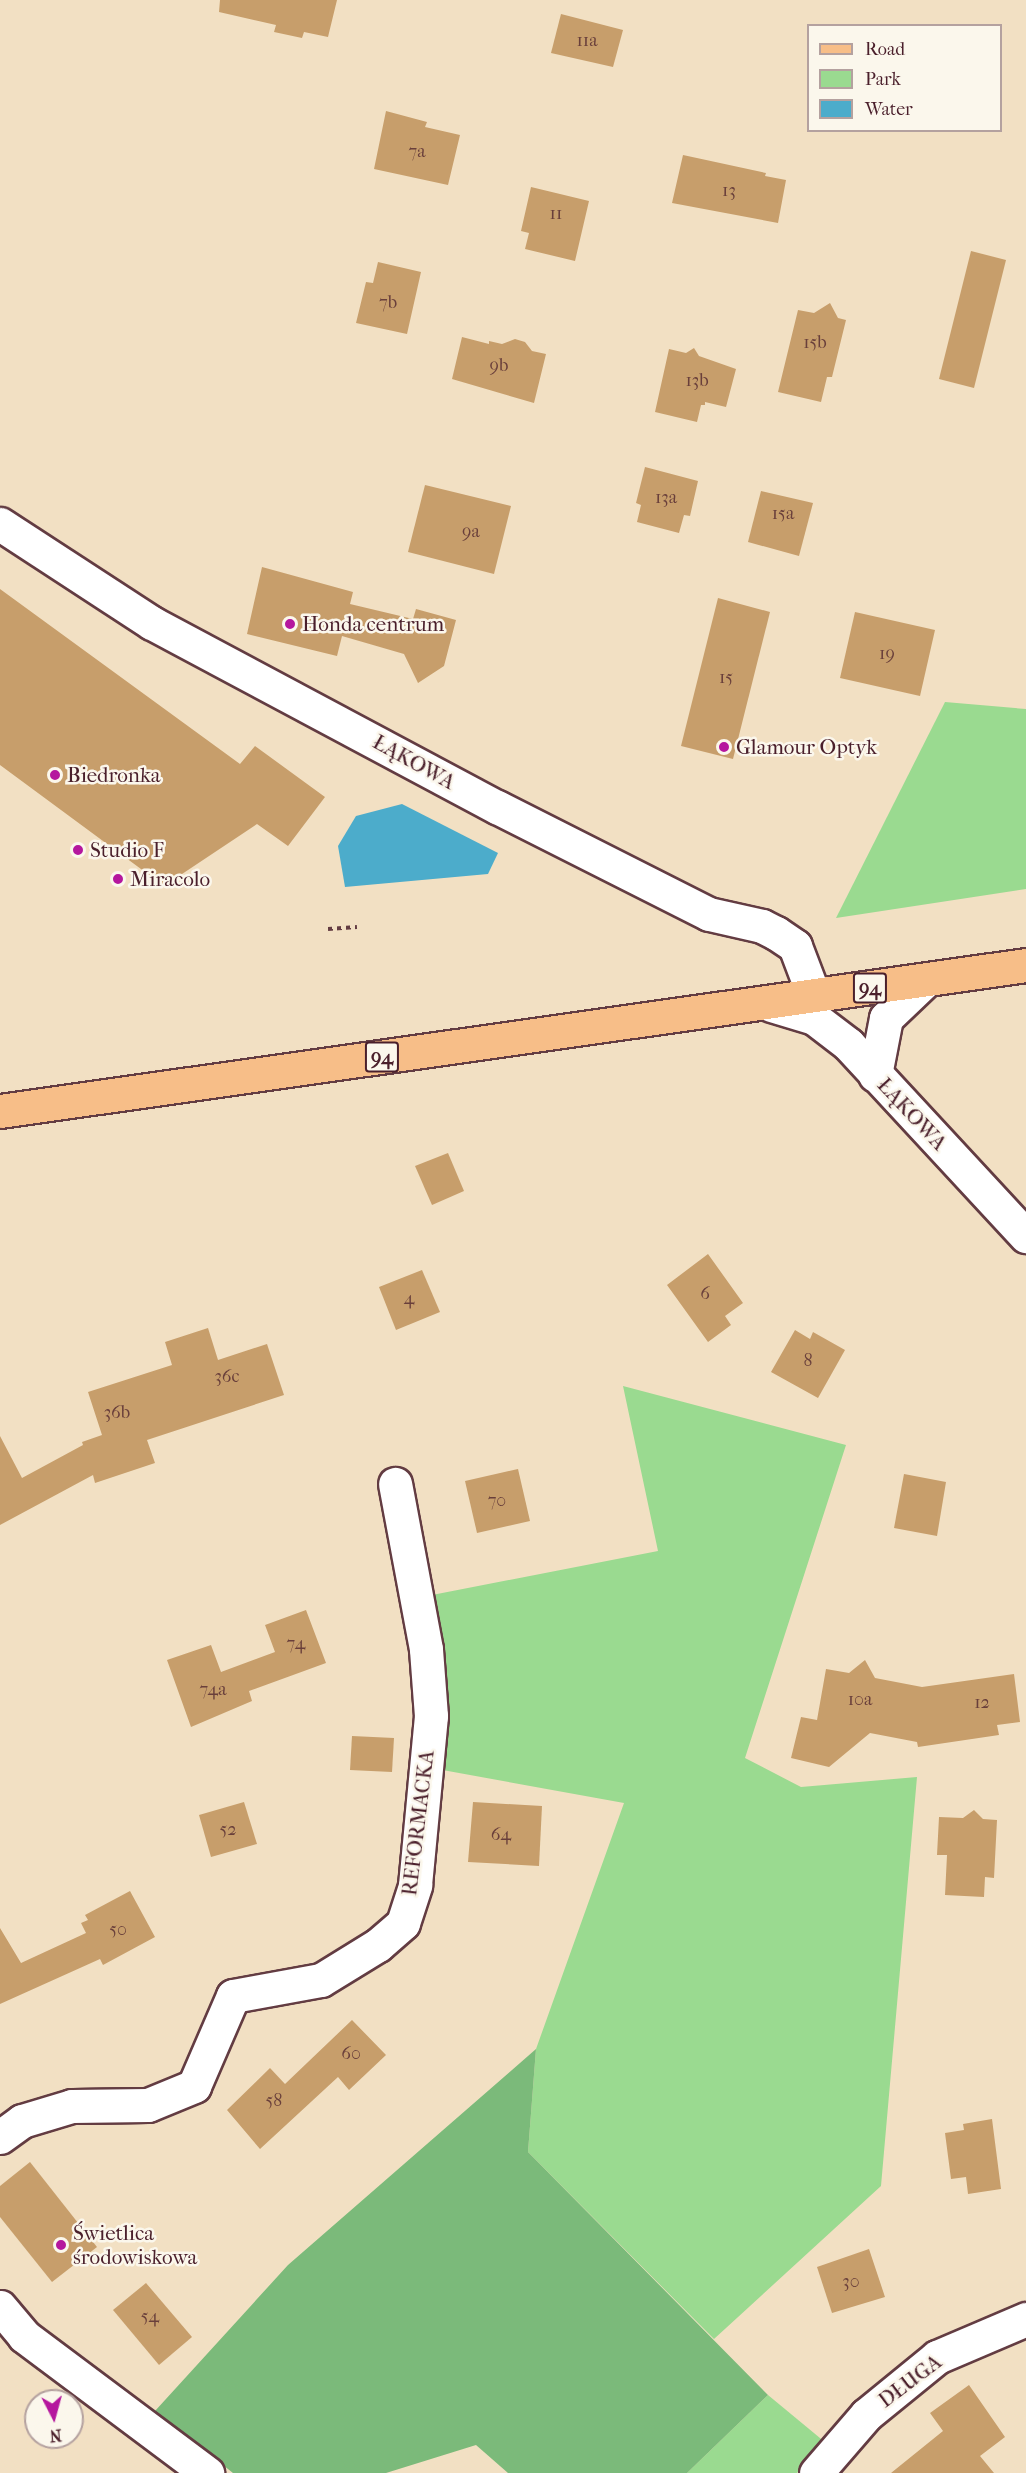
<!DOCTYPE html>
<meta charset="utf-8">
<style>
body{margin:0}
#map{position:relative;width:1026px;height:2473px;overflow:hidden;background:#f2e0c3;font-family:"IM FELL French Canon",serif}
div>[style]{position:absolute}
.green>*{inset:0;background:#9ada90}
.forest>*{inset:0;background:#7bba7a}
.water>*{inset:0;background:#4caccb}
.building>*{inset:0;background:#c79e6b}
.path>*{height:4px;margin-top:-2px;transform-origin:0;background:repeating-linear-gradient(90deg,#633c42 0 4.5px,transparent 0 9px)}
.roads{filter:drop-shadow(2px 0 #633c42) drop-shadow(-2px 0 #633c42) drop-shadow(0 2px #633c42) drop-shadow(0 -2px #633c42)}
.street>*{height:33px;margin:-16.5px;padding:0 16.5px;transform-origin:16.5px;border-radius:16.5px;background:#fff}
.primary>*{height:33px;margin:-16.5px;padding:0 16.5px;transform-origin:16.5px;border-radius:16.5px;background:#f7be88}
.dots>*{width:16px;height:16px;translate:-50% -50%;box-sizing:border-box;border:3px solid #fbf7ec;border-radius:50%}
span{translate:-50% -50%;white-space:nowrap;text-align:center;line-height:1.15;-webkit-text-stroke:5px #fbf7ec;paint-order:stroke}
.number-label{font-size:18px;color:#693f3b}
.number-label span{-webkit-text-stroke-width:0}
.shield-label span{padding:2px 4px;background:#fbf7ec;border:2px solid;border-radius:4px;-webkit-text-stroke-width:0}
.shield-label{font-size:20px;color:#4a1f2b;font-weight:700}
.poi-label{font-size:21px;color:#4a1f2b}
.left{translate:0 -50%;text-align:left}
.street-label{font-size:21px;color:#4a1f2b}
.legend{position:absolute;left:807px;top:24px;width:195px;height:108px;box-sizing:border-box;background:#fbf7ec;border:2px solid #b4a19f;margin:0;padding:8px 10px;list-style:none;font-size:18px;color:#4a1f2b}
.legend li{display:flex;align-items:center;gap:12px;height:30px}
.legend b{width:30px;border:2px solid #b4a19f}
.north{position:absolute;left:24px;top:2389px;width:60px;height:60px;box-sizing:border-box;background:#fbf7ec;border:2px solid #b4a19f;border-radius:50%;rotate:174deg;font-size:16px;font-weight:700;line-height:24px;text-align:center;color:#4a1f2b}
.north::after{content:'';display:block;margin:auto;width:21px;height:27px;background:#b5179e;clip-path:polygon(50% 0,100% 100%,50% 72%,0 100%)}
</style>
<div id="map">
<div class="green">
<i style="clip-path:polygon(945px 702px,1026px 709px,1026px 889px,836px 918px)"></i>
<i style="clip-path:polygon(623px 1386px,846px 1445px,745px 1758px,801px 1787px,917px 1777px,881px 2186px,714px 2339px,528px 2152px,536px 2049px,624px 1803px,437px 1769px,432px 1595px,658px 1551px)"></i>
<i style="clip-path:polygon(768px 2395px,826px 2443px,797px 2473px,687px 2473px)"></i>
</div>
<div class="forest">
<i style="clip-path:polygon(536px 2049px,528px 2152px,768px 2395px,687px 2473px,508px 2473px,476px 2445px,386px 2473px,233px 2473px,155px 2411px,288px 2265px)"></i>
</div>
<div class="water">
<i style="clip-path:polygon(402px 804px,498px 853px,488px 874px,345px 887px,338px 846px,356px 816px)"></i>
</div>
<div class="building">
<i style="clip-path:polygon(220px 0,337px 0,328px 37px,304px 32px,302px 38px,274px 32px,276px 25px,219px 12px)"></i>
<i style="clip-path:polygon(561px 14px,623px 30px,613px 67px,551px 53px)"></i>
<i style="clip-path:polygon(386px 111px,427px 122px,425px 127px,460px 135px,448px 185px,374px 169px)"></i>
<i style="clip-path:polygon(683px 155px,766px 173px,765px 176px,786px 180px,778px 223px,672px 203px)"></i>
<i style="clip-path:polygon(531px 187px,589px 201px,575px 261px,525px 249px,529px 233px,521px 231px)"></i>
<i style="clip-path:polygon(971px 251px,1006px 260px,974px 388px,939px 379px)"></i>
<i style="clip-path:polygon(378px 262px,421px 272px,407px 334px,356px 323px,366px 282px,373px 283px)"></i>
<i style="clip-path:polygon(830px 303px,838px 318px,846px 320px,832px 377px,827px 377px,821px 402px,778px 392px,798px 310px,814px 313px)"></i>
<i style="clip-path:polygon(462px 337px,489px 344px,489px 341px,502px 344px,515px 339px,525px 342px,532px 351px,546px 354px,534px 403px,452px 379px)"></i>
<i style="clip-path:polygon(694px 348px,699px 356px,736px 369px,726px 407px,705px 402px,705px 405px,701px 405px,697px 422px,655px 412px,669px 349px,686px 353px)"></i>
<i style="clip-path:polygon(645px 467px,698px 481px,690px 516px,684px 515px,679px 533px,637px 522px,641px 505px,636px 503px)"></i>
<i style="clip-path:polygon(425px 485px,511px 506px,494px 574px,408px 552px)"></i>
<i style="clip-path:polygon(761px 491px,813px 503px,799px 556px,748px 542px)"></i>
<i style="clip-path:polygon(262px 567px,353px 592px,350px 604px,413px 619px,416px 609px,456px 620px,444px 666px,418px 683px,404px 654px,342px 636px,337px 656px,247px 634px)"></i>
<i style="clip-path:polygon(0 589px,240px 764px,255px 746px,325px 797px,288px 846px,257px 824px,164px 886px,0 765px)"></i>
<i style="clip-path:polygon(718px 598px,770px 612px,733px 759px,681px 746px)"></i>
<i style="clip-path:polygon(855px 612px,935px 630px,920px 696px,840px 678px)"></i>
<i style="clip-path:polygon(448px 1153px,464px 1191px,432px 1205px,415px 1166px)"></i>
<i style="clip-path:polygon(708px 1254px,743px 1303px,725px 1316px,731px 1325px,708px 1342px,667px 1285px)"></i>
<i style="clip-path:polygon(422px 1270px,440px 1312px,396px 1330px,379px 1287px)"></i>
<i style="clip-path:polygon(208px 1328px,218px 1360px,267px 1344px,284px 1395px,147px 1440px,155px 1463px,95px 1483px,93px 1475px,0 1525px,0 1436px,22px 1478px,83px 1445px,82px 1442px,102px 1435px,88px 1392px,172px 1365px,165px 1342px)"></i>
<i style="clip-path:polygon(795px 1330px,810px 1339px,813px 1332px,845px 1350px,818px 1398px,771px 1372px)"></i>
<i style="clip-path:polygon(518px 1469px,530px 1521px,477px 1533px,465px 1481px)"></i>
<i style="clip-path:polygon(904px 1474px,946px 1482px,937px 1536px,894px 1528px)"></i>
<i style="clip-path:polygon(306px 1610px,326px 1663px,249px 1691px,252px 1701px,191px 1727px,167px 1660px,211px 1645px,221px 1672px,275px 1652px,265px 1625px)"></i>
<i style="clip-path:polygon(865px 1660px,875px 1678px,922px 1687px,1014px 1674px,1020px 1722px,997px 1725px,999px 1735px,918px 1747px,917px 1742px,870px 1733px,829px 1767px,791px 1758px,801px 1717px,817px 1720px,826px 1669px,849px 1673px)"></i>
<i style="clip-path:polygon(352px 1736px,394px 1738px,392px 1772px,350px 1770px)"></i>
<i style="clip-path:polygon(244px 1802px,257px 1844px,211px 1857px,199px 1815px)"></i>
<i style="clip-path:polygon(473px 1802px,542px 1806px,539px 1866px,468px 1862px)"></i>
<i style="clip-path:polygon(974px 1810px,983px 1819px,997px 1820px,994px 1878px,985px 1877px,984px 1897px,945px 1895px,947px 1855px,937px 1855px,939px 1817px,963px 1818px)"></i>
<i style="clip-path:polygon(130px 1891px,155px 1937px,103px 1965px,100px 1959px,0 2004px,0 1928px,21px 1963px,86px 1933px,81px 1923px,88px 1920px,85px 1915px)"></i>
<i style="clip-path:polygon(352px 2020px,386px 2055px,349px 2090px,338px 2077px,260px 2149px,227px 2110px,270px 2068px,285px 2084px)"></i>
<i style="clip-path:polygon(992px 2119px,1001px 2189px,968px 2194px,966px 2177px,951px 2179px,945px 2133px,964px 2130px,963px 2124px)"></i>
<i style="clip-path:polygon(30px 2162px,97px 2247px,52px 2282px,0 2217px,0 2186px)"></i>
<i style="clip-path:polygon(869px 2249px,885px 2297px,832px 2313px,817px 2267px)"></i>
<i style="clip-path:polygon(146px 2283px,192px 2337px,159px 2365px,113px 2310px)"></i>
<i style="clip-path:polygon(969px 2385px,1005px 2437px,980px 2456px,994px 2473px,891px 2473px,943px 2431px,930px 2413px)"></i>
</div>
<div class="path">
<i style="left:328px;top:929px;width:29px;rotate:-4deg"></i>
</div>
<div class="roads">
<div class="street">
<i style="left:0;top:524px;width:181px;rotate:33.1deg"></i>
<i style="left:152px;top:623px;width:391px;rotate:28.1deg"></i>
<i style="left:497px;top:807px;width:237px;rotate:26.8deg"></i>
<i style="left:709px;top:914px;width:54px;rotate:12.8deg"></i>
<i style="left:762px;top:926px;width:16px;rotate:27deg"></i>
<i style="left:776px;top:933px;width:23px;rotate:34deg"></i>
<i style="left:795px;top:946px;width:53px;rotate:69.2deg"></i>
<i style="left:771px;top:1005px;width:45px;rotate:16.8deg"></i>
<i style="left:814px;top:1018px;width:43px;rotate:37.4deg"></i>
<i style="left:848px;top:1044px;width:262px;rotate:47.2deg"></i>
<i style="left:875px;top:1075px;width:58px;rotate:-79.1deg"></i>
<i style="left:886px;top:1018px;width:55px;rotate:-43.5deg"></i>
<i style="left:0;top:2137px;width:27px;rotate:-36deg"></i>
<i style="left:22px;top:2121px;width:52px;rotate:-16.7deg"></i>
<i style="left:72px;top:2106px;width:76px;rotate:-0.8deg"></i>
<i style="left:148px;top:2105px;width:50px;rotate:-22.4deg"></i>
<i style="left:194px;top:2086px;width:98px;rotate:-66.6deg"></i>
<i style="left:233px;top:1996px;width:89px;rotate:-10.3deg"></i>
<i style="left:321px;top:1980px;width:67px;rotate:-31.6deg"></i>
<i style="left:378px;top:1945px;width:33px;rotate:-41deg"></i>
<i style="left:403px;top:1923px;width:40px;rotate:-72deg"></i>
<i style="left:415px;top:1885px;width:170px;rotate:-84.6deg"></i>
<i style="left:431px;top:1716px;width:67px;rotate:-94.3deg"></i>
<i style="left:426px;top:1649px;width:168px;rotate:-100.6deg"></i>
<i style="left:0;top:2307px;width:38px;rotate:50deg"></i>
<i style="left:24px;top:2336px;width:229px;rotate:36.8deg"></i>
<i style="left:816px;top:2473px;width:77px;rotate:-49.2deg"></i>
<i style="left:866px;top:2415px;width:92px;rotate:-39.2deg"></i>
<i style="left:937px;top:2357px;width:97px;rotate:-23.1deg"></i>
</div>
<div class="primary">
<i style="left:0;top:1111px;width:1036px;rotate:-8.1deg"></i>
</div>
</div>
<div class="dots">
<i style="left:290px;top:624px;background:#b5179e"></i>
<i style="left:724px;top:747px;background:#b5179e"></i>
<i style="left:55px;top:775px;background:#b5179e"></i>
<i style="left:78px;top:850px;background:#b5179e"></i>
<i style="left:118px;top:879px;background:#b5179e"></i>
<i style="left:61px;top:2245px;background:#b5179e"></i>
</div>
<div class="number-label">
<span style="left:587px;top:41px">11a</span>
<span style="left:417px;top:152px">7a</span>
<span style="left:729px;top:191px">13</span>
<span style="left:556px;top:214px">11</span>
<span style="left:388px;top:303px">7b</span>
<span style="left:815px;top:343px">15b</span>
<span style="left:499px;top:366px">9b</span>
<span style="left:697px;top:381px">13b</span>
<span style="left:666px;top:498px">13a</span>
<span style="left:783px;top:514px">15a</span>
<span style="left:471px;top:532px">9a</span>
<span style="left:887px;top:654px">19</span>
<span style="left:726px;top:678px">15</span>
<span style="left:705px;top:1294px">6</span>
<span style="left:409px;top:1299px">4</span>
<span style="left:808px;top:1361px">8</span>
<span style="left:227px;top:1377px">36c</span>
<span style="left:117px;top:1413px">36b</span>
<span style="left:497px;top:1501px">70</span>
<span style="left:296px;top:1644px">74</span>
<span style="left:213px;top:1690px">74a</span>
<span style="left:860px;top:1700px">10a</span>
<span style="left:982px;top:1703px">12</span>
<span style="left:228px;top:1830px">52</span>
<span style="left:501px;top:1835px">64</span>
<span style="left:118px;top:1930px">50</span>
<span style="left:351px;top:2054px">60</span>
<span style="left:274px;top:2101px">58</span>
<span style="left:851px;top:2282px">30</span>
<span style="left:150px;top:2317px">54</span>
</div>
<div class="shield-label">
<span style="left:870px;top:988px">94</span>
<span style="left:382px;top:1057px">94</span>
</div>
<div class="poi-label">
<span class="left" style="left:302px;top:624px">Honda centrum</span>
<span class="left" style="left:736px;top:747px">Glamour Optyk</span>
<span class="left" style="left:67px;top:775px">Biedronka</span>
<span class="left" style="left:90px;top:850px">Studio F</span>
<span class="left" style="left:130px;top:879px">Miracolo</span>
<span class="left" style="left:73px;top:2245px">Świetlica<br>środowiskowa</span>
</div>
<div class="street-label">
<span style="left:414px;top:762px;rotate:29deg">ŁĄKOWA</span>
<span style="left:912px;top:1114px;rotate:47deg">ŁĄKOWA</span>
<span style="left:418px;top:1823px;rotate:-83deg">REFORMACKA</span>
<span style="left:910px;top:2381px;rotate:-37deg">DŁUGA</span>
</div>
<ul class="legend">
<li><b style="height:8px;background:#f7be88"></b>Road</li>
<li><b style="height:16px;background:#9ada90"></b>Park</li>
<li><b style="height:16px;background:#4caccb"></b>Water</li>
</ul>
<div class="north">N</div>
</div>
